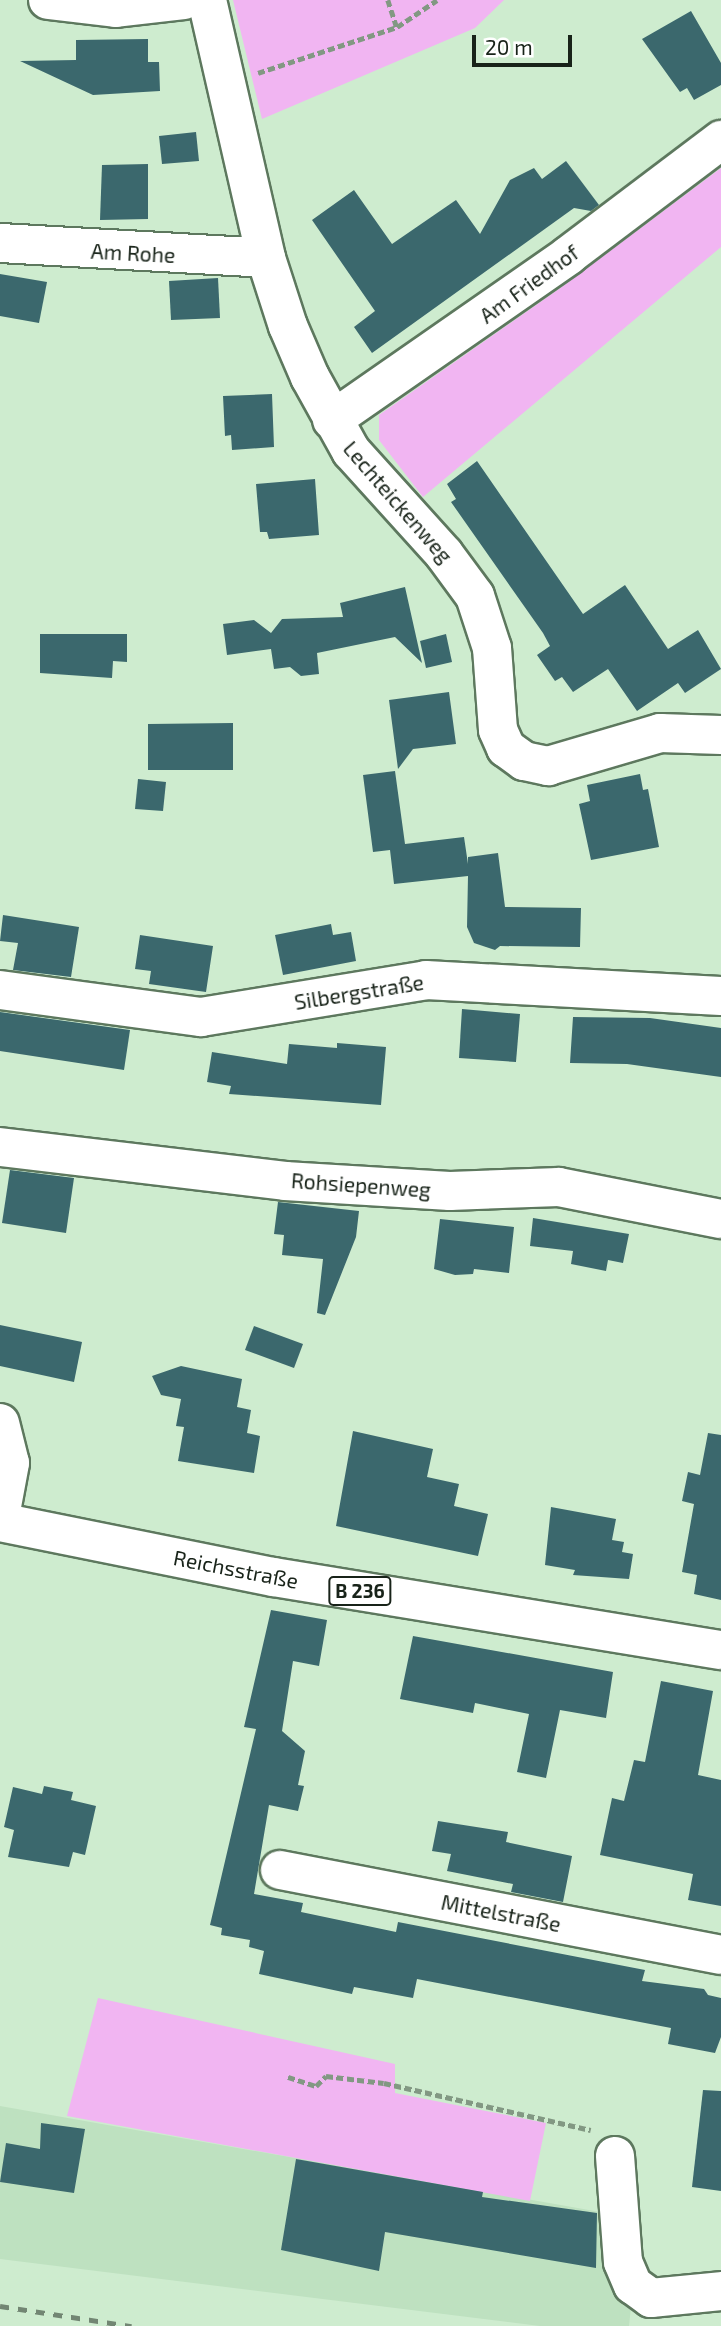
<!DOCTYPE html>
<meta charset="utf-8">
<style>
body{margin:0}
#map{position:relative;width:721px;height:2326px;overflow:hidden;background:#ceeccf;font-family:"Exo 2",sans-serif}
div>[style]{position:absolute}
.built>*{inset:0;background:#bee1c0}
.green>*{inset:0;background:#f1b5f2}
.building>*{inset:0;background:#3b686d}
.path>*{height:4.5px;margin-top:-2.25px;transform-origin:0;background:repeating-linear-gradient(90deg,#829883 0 7px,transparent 0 10.5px)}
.roads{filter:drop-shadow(2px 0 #5d785e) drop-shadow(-2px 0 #5d785e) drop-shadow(0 2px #5d785e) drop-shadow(0 -2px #5d785e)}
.minor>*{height:38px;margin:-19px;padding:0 19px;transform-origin:19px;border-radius:19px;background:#fff}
.major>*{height:38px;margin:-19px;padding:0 19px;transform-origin:19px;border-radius:19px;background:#fff}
.rail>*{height:5px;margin-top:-2.5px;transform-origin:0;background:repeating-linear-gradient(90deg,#728673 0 9px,transparent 0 18px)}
span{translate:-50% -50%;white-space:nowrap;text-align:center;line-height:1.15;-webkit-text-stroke:7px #fff;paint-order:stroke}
.shield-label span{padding:2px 5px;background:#fff;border:2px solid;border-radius:5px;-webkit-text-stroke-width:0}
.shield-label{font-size:19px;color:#182319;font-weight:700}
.street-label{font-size:21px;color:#182319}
.scale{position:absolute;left:472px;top:35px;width:100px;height:32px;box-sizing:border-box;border:4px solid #182319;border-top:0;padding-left:9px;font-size:21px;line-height:24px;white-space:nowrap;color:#182319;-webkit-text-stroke:5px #fff;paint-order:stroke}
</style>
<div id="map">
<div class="built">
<i style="clip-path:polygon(0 2106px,640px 2219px,629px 2326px,540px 2326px,0 2259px)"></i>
</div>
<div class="green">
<i style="clip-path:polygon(233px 0,504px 0,475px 28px,262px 119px)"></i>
<i style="clip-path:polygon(721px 168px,721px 247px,423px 497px,379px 440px,379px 415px,566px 284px)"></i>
<i style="clip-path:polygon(98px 1998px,395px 2064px,395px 2093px,546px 2123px,530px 2201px,67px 2116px)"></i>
</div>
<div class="building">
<i style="clip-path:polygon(691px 11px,721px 63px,721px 85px,694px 100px,687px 88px,680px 92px,642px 39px)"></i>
<i style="clip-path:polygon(148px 39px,148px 62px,159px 62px,160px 91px,93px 95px,20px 61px,76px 60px,76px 40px)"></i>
<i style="clip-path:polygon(196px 132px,199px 161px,162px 164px,159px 136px)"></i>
<i style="clip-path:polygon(566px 161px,599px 205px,591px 211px,574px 208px,372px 353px,354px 327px,375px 311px,312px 220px,354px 190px,392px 244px,456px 200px,480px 234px,510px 180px,534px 168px,542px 179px)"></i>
<i style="clip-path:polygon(148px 164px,148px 219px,100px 220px,102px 165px)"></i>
<i style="clip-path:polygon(0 274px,47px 282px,39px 323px,0 316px)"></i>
<i style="clip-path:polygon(218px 278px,220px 318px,171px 320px,169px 281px)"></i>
<i style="clip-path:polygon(272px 394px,274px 447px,232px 450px,231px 435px,225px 436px,223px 396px)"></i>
<i style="clip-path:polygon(477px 461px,583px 614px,625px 585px,668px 649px,698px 630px,721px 669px,685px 693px,678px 683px,637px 711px,608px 669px,573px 692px,562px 677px,555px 681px,537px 655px,550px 646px,543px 633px,451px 502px,456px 499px,447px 484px)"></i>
<i style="clip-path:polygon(315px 479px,319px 535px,269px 539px,267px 532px,260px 532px,256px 484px)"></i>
<i style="clip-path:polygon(405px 587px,422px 663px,395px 637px,317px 653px,319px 674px,301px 676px,290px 667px,274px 669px,271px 649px,227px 655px,223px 624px,254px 620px,271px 633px,282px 619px,343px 617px,340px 603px)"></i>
<i style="clip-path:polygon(40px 634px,127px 634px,127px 662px,113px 661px,112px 678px,40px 673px)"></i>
<i style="clip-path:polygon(446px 634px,452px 662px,426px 668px,420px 641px)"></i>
<i style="clip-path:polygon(449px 692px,456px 744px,413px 749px,398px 769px,389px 700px)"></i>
<i style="clip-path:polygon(233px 723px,233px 770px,148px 770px,148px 724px)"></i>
<i style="clip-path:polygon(395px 771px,405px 844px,464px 837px,468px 864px,468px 857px,498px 853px,505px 907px,581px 908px,580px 947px,500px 946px,495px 950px,474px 943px,467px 927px,468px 876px,394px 884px,390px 850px,373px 852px,363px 775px)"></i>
<i style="clip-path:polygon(640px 774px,643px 790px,648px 789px,659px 847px,591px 860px,579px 804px,590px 801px,587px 785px)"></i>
<i style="clip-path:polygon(138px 779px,166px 782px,163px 811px,135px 809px)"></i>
<i style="clip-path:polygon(3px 915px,79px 927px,71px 977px,13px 970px,18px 943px,0 941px)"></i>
<i style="clip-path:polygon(331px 924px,333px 935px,351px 932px,356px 961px,283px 975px,275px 935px)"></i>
<i style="clip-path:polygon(140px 935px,213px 946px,206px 992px,149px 984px,151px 971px,135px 969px)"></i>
<i style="clip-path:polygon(462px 1009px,520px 1014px,516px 1062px,459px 1058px)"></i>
<i style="clip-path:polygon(0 1012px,130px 1030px,124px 1070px,0 1051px)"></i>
<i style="clip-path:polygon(573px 1017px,650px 1018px,721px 1028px,721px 1077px,627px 1064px,570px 1063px)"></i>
<i style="clip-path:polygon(337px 1043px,386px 1047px,381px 1105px,229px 1094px,231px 1086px,207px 1082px,212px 1052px,287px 1064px,289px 1044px,337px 1048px)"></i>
<i style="clip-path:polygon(10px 1170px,74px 1178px,66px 1233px,2px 1223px)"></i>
<i style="clip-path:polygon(278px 1202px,359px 1211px,356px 1237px,325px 1315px,317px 1313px,323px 1259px,282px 1255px,284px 1235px,274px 1234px)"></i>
<i style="clip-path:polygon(533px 1218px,629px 1234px,623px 1263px,608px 1260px,606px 1271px,571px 1264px,573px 1251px,530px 1246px)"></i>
<i style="clip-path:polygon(440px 1219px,514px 1227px,509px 1273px,474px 1269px,473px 1274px,455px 1275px,434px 1269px)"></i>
<i style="clip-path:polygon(0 1325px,82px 1342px,74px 1382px,0 1366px)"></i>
<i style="clip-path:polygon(254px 1326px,303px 1344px,294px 1368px,245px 1350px)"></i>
<i style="clip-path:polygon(181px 1366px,242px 1379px,237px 1407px,251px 1410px,247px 1433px,260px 1436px,254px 1473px,178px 1461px,184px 1427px,176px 1426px,181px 1399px,161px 1395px,152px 1376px)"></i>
<i style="clip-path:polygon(353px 1431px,433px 1449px,427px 1477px,459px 1484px,454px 1506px,488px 1514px,478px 1556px,336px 1526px)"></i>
<i style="clip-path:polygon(708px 1433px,721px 1435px,721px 1600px,694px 1594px,697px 1575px,682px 1572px,694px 1504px,682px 1501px,688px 1472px,700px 1475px)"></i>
<i style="clip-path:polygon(551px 1507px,616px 1519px,612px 1540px,624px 1542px,622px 1552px,633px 1554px,629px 1579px,573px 1575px,575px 1570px,545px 1565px)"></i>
<i style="clip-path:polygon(271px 1610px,327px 1620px,319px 1666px,293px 1661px,282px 1731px,305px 1751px,298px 1785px,304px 1786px,298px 1811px,269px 1805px,254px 1894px,303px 1903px,301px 1912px,396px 1932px,398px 1922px,645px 1970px,642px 1981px,704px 1989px,708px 1995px,721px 1998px,721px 2037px,715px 2053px,668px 2044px,671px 2028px,417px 1979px,413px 1998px,354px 1987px,352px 1994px,259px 1974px,264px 1951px,249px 1947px,250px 1940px,221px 1935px,222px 1928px,210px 1925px,256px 1729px,244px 1727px)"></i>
<i style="clip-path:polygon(413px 1636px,613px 1672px,606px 1718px,560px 1710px,546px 1778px,517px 1772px,529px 1714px,475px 1703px,473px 1713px,400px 1699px)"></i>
<i style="clip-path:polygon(661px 1681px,713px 1691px,698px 1775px,721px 1780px,721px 1906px,688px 1900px,693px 1874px,600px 1855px,612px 1798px,624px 1801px,634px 1760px,645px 1762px)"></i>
<i style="clip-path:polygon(44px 1786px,73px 1792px,71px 1800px,96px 1806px,85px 1855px,73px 1852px,69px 1867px,8px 1857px,14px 1830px,4px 1827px,13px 1787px,42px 1794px)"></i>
<i style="clip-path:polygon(438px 1821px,508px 1832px,506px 1842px,572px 1856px,563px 1902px,511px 1892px,513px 1884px,447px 1871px,451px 1854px,432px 1851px)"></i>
<i style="clip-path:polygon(703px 2090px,721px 2091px,721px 2191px,692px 2187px)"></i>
<i style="clip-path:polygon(41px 2123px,85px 2129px,74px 2193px,0 2182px,6px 2143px,40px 2149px)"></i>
<i style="clip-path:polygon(296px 2159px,483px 2192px,482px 2197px,597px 2213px,596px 2268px,385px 2232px,379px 2271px,281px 2250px)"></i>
</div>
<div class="path">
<i style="left:388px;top:0;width:28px;rotate:72deg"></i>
<i style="left:397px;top:27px;width:48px;rotate:-34deg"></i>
<i style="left:258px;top:73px;width:146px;rotate:-18.3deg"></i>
<i style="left:288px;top:2077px;width:29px;rotate:18deg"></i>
<i style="left:316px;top:2086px;width:14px;rotate:-45deg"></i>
<i style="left:326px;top:2076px;width:58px;rotate:6.9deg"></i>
<i style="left:384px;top:2083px;width:212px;rotate:12.8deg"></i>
</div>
<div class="roads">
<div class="minor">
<i style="left:48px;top:0;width:68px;rotate:6.7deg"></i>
<i style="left:116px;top:8px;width:68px;rotate:-6.7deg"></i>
<i style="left:207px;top:0;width:265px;rotate:77.1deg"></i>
<i style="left:266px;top:258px;width:71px;rotate:72.1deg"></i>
<i style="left:288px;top:326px;width:56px;rotate:66.7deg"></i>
<i style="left:310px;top:377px;width:85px;rotate:61deg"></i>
<i style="left:351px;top:451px;width:139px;rotate:47.9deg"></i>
<i style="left:444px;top:554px;width:52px;rotate:53.6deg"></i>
<i style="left:475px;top:596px;width:55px;rotate:71.9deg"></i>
<i style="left:492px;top:648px;width:82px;rotate:85.8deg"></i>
<i style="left:498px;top:730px;width:20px;rotate:66deg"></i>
<i style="left:506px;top:748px;width:22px;rotate:36deg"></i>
<i style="left:524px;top:761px;width:25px;rotate:12deg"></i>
<i style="left:548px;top:766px;width:117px;rotate:-16.4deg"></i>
<i style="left:660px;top:733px;width:61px;rotate:1.9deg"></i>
<i style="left:0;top:243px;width:266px;rotate:3.2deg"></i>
<i style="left:332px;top:420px;width:289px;rotate:-34.8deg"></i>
<i style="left:569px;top:255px;width:191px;rotate:-37.1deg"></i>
<i style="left:0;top:990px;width:203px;rotate:7.7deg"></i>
<i style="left:201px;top:1017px;width:228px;rotate:-9.3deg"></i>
<i style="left:426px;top:980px;width:295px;rotate:3.1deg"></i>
<i style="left:0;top:1147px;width:287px;rotate:6.8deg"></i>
<i style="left:285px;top:1181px;width:165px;rotate:3.5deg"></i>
<i style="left:450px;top:1191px;width:109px;rotate:-2.1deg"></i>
<i style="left:559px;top:1187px;width:165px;rotate:11.2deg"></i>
<i style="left:0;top:1423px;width:41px;rotate:76deg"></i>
<i style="left:10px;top:1463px;width:55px;rotate:100.5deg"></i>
<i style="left:280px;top:1870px;width:449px;rotate:10.9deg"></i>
<i style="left:615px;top:2156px;width:106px;rotate:85.7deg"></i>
<i style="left:623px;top:2262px;width:25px;rotate:67deg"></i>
<i style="left:633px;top:2285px;width:22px;rotate:36deg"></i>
<i style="left:651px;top:2298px;width:70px;rotate:-5.7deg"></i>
</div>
<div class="major">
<i style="left:0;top:1522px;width:279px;rotate:11.4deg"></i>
<i style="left:274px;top:1577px;width:453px;rotate:9.3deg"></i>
</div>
</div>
<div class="rail">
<i style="left:0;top:2306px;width:133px;rotate:8.7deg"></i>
</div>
<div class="shield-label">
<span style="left:360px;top:1591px">B 236</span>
</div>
<div class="street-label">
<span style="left:133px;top:253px;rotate:3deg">Am Rohe</span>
<span style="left:529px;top:284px;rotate:-36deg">Am Friedhof</span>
<span style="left:398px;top:502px;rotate:49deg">Lechteickenweg</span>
<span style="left:359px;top:992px;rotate:-9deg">Silbergstraße</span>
<span style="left:361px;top:1185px;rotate:4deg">Rohsiepenweg</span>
<span style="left:236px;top:1569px;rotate:11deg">Reichsstraße</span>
<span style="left:501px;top:1913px;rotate:11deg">Mittelstraße</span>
</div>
<div class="scale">20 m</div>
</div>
